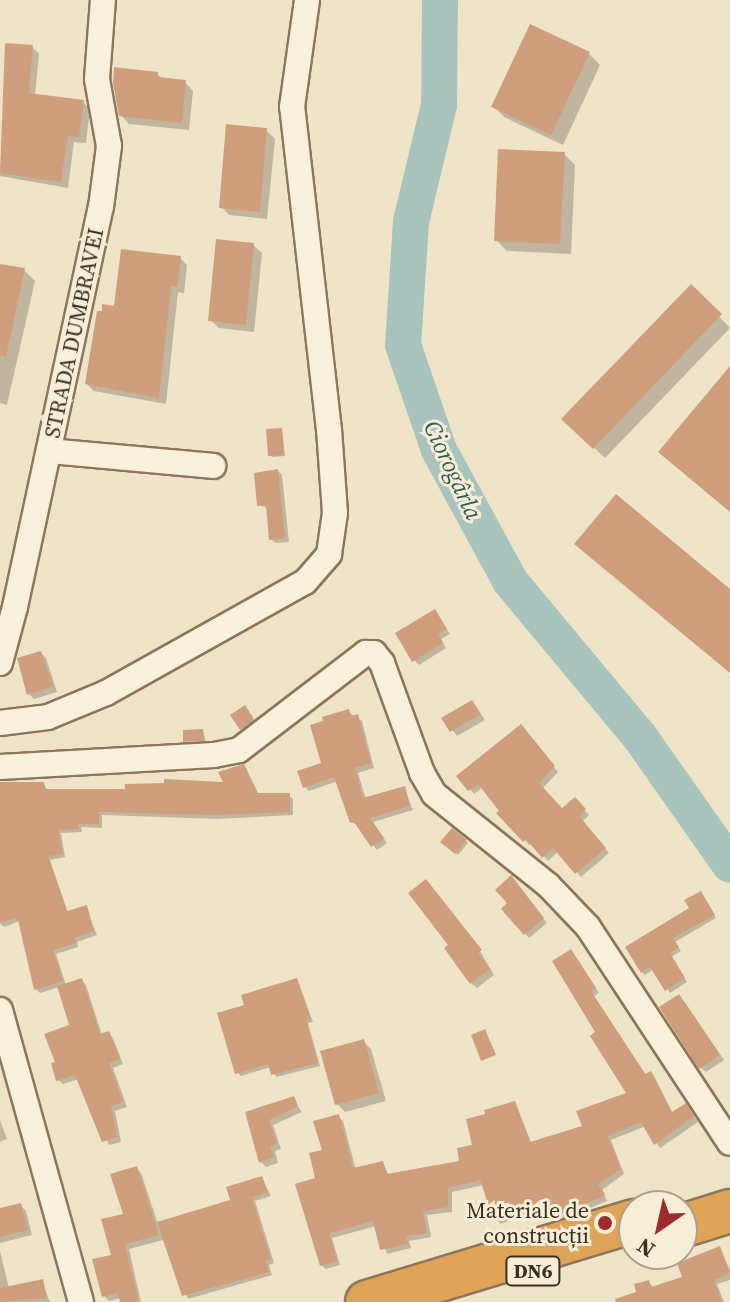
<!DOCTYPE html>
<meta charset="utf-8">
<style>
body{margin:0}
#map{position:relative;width:730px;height:1302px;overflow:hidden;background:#f0e4c8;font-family:"Source Serif 4",serif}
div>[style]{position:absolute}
.shadow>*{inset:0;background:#0003}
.river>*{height:36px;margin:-18px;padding:0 18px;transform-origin:18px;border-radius:18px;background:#a9c4bc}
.building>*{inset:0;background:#cf9f7d}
.roads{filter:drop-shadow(2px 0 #8d765c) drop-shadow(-2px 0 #8d765c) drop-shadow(0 2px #8d765c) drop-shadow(0 -2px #8d765c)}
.street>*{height:24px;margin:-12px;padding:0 12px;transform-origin:12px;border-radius:12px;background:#faf1dc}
.highway>*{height:42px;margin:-21px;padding:0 21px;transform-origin:21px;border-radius:21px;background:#e0a458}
.dots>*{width:22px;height:22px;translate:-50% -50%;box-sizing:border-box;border:4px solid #f7eed8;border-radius:50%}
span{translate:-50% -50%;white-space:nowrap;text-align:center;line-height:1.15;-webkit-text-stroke:6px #f7eed8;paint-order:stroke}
.shield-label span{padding:2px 6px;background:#f7eed8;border:2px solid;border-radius:6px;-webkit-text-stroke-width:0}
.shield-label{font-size:20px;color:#3d2e20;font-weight:700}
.street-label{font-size:22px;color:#3d2e20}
.poi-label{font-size:22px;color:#3d2e20}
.right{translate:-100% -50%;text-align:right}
.water-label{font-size:24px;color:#2f5d5a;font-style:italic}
.north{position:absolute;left:618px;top:1190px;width:80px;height:80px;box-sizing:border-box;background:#f7eed8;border:2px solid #ada18e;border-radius:50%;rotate:214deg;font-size:22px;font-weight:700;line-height:32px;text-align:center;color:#3d2e20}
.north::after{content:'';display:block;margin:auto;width:28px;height:36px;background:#9e2a2b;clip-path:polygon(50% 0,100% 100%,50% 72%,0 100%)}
</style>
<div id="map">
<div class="shadow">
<i style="clip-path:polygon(531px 27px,589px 54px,600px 65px,563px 145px,504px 117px,494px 106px)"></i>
<i style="clip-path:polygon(7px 45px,32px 47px,39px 54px,35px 96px,83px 102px,90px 109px,86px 143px,74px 142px,68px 188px,0 176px)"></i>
<i style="clip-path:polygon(157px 74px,164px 80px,185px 82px,193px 91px,189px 130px,129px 124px,121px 115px)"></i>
<i style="clip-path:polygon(266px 130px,275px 139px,267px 219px,229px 215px,221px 207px)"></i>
<i style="clip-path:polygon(564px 154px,575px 165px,571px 254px,507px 251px,496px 240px)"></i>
<i style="clip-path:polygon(253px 245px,262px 253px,254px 332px,219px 328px,210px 320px)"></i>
<i style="clip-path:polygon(180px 258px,187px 265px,184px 293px,178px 292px,166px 404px,94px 391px,87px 384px)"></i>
<i style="clip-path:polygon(0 266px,24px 270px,35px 281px,7px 405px,0 403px)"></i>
<i style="clip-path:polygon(691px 287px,730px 328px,605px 458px,564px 419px)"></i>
<i style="clip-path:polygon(282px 430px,285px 456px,272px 457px,270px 455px)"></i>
<i style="clip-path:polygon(278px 471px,282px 475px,289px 542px,276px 543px,271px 539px,269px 509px,259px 505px)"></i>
<i style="clip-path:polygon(435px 611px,450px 634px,441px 639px,446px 648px,419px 665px,414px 660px)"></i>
<i style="clip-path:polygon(41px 653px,46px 658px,57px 692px,34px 699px,29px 694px)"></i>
<i style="clip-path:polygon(472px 702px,485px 720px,457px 736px,444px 719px)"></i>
<i style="clip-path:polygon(247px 710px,255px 722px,244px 731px,233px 715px)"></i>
<i style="clip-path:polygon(348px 712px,362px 721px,374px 768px,358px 773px,366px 799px,404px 788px,413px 810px,373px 822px,387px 843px,377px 850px,359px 826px,352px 822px,338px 781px,309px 791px,305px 787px,323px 764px)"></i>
<i style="clip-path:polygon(203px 731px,206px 742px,185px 741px)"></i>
<i style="clip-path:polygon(525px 732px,558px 772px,542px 789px,562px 811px,575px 800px,589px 815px,582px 822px,609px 853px,581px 877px,559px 851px,548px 861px,532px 843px,529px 845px,499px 814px,501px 811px,483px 787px,474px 794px,459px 776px)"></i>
<i style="clip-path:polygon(243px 766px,259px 795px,289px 795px,293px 799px,293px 815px,217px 819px,102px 815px,102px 828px,81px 827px,82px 832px,61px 833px,65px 857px,50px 860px,68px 913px,86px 908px,97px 935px,77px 942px,78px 947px,56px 954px,66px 985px,81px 980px,86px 985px,102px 1035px,108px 1033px,113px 1038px,123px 1064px,113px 1068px,127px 1107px,115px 1111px,121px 1142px,109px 1145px,79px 1079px,63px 1084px,58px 1080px,58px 1063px,72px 1026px,59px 987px,40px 993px,36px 989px,20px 921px,4px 927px,0 923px,0 798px,44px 784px,48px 791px,127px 791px,226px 784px)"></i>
<i style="clip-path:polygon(452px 830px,468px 843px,458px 855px,443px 842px)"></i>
<i style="clip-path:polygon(515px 882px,547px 923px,529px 938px,504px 909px,510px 903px)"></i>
<i style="clip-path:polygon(701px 893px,716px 918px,675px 942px,681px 951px,671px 957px,687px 982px,670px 993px,654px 969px,645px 975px,642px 972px)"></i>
<i style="clip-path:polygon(473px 939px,494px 975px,477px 988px,471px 983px)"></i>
<i style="clip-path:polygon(575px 956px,599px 993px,594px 996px,646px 1075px,651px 1073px,655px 1078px,673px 1114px,690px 1110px,698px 1122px,660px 1148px,646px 1126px,611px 1140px,624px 1174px,602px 1190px,607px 1201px,578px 1213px,563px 1218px,555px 1205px,500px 1224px,484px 1185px,452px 1192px,452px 1212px,427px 1215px,431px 1237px,409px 1241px,411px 1248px,387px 1254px,376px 1226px,332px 1238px,340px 1265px,326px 1269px,321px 1265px,318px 1180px,338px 1117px,343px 1121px,356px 1170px,383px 1163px,389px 1176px,462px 1162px,515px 1103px,532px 1144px,584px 1127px,629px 1094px,598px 1033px)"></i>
<i style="clip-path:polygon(297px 980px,313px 1022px,308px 1023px,320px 1066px,276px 1077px,271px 1067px,241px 1076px,237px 1072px,246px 1006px)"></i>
<i style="clip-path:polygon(684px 1001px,724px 1060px,706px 1072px,701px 1068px)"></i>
<i style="clip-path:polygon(363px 1041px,371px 1049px,386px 1101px,345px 1112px,337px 1104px)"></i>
<i style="clip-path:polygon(293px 1099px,302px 1112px,273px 1125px,281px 1149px,275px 1151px,278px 1163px,266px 1167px,261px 1162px,247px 1113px)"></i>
<i style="clip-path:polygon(0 1120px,7px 1139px,0 1142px)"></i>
<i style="clip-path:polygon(136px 1168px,141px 1173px,158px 1224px,232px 1201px,261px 1178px,271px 1196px,255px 1201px,274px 1263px,269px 1265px,272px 1275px,188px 1299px,163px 1240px,129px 1249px,141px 1302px,122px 1302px,121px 1298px,109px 1301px,104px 1296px)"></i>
<i style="clip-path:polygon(20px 1205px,26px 1211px,32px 1235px,0 1243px,0 1219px)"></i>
<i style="clip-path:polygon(719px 1249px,730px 1269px,730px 1280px,717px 1284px,724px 1302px,633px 1302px,648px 1282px,653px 1287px,685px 1278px)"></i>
<i style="clip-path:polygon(0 1251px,9px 1288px,42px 1282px,50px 1302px,0 1302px)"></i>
</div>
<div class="river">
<i style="left:440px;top:0;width:105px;rotate:90.5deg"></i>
<i style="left:439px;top:105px;width:120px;rotate:103.5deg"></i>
<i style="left:411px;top:222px;width:123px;rotate:93.7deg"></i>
<i style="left:403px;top:345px;width:111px;rotate:71.1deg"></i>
<i style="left:439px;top:450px;width:149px;rotate:61.5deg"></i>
<i style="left:510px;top:581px;width:203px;rotate:50.2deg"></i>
<i style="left:640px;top:737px;width:156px;rotate:54.9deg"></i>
</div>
<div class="building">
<i style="clip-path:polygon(530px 24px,590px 52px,551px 135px,491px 107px)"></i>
<i style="clip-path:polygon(5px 43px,33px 45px,29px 93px,84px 100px,79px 137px,68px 136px,61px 182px,0 173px)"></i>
<i style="clip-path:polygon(114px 67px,158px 72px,158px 77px,186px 80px,182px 123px,119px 116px,113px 83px)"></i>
<i style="clip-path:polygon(226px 124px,267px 128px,260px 212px,219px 208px)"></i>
<i style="clip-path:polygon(498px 149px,565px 152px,560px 244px,494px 241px)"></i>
<i style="clip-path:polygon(216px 239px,254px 243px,246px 325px,208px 321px)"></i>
<i style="clip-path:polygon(121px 249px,181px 256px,177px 287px,171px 286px,159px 398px,85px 384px,97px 311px,102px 311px,102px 304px,114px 306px)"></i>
<i style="clip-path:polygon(0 264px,25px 268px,6px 357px,0 356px)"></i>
<i style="clip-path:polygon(691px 284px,722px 314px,593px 449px,561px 419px)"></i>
<i style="clip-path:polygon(730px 366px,730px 512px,658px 452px)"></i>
<i style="clip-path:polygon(282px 428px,284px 455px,268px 456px,266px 429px)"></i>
<i style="clip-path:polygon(278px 469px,285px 538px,269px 540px,266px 505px,257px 506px,254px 473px)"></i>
<i style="clip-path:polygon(616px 494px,730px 589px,730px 673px,574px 544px)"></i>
<i style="clip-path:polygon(435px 609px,447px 629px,438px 634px,443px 643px,412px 662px,395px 633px)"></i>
<i style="clip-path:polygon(41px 651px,53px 686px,27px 695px,17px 658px)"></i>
<i style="clip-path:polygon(472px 700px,481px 714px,450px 732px,441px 718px)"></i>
<i style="clip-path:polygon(245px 705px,254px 719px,240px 730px,230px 715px)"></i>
<i style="clip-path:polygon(349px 709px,351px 716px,358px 714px,371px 763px,355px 768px,363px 798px,405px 786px,410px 806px,370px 818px,384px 838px,371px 847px,354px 822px,350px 823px,334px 777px,303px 788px,297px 771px,321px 763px,310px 725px,323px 721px,322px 717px)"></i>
<i style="clip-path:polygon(521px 724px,555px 766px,539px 783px,562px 808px,575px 797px,586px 809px,579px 816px,606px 848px,575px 874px,553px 848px,542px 858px,526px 839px,523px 842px,496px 813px,499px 811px,478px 784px,468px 791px,456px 776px)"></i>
<i style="clip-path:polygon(203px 729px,204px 741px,183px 742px,183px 730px)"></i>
<i style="clip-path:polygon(244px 764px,258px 793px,290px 793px,290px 812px,212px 815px,99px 812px,99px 824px,78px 824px,79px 829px,58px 830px,63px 854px,48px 856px,67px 911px,87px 905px,94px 931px,74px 938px,76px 943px,53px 950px,63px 981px,34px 990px,18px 920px,15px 918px,0 923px,0 782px,44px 782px,45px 789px,125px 789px,125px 784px,164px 783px,164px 779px,223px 782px,218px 772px)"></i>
<i style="clip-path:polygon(452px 828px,467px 840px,455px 854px,440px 842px)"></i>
<i style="clip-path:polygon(511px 875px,544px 918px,524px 935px,501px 909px,507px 903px,495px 890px)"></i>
<i style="clip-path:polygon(426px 879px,482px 950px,478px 953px,490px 969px,470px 984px,444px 948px,448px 945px,408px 893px)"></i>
<i style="clip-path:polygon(701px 891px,715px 915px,673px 938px,679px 947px,670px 953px,685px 978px,665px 991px,650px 967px,641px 973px,625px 947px,689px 908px,684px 900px)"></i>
<i style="clip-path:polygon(571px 949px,596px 988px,591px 991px,645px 1074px,651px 1071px,672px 1112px,686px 1103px,694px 1116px,654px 1145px,641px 1122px,608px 1136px,621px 1169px,598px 1184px,605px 1194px,602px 1197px,573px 1209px,556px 1214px,551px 1200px,494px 1221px,480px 1180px,448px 1188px,448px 1207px,423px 1211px,427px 1233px,406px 1236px,408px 1244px,380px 1250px,373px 1221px,329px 1233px,337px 1261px,320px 1266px,295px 1184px,315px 1178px,309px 1153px,322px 1150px,313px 1121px,339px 1114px,353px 1168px,383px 1161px,387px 1174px,459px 1161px,457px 1148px,472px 1145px,466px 1119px,485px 1114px,484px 1110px,515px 1101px,530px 1142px,582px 1126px,576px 1111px,626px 1093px,590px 1036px,595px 1032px,552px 961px)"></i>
<i style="clip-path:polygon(82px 978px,100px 1034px,109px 1031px,120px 1059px,109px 1063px,123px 1102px,111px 1106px,117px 1137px,102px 1142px,75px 1075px,56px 1081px,51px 1063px,55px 1062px,44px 1034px,69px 1025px,57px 986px)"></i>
<i style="clip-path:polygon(297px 978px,311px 1018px,306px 1020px,318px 1063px,271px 1075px,268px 1064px,235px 1074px,217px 1013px,244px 1005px,241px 995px)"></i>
<i style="clip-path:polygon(679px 994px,720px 1055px,699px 1069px,659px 1007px)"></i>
<i style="clip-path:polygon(485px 1029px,496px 1055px,481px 1061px,471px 1035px)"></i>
<i style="clip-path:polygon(364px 1039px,379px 1093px,335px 1105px,320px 1051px)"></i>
<i style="clip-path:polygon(294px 1096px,298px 1106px,269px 1120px,277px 1143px,270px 1146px,274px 1157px,259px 1163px,245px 1112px)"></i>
<i style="clip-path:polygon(137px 1166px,159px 1235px,125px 1244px,139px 1302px,120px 1302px,118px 1293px,102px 1297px,92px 1259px,111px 1255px,101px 1219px,123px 1214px,110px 1174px)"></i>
<i style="clip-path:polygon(262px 1176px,268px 1192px,252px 1197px,271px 1260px,266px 1261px,269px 1272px,182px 1296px,157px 1222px,230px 1200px,226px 1187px)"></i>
<i style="clip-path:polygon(21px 1203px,28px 1230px,0 1237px,0 1208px)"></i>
<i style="clip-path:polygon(720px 1246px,730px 1273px,714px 1280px,722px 1302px,616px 1302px,615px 1299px,636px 1292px,634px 1284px,649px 1280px,651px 1287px,682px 1277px,677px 1263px)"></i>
<i style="clip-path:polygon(43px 1279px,47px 1298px,0 1302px,0 1288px)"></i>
</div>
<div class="roads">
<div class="street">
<i style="left:49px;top:451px;width:165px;rotate:5.2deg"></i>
<i style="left:0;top:663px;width:58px;rotate:-75deg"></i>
<i style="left:15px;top:607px;width:409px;rotate:-77.9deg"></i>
<i style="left:101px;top:207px;width:62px;rotate:-82.5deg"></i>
<i style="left:109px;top:146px;width:68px;rotate:-100.2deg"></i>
<i style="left:97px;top:79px;width:79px;rotate:-85.7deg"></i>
<i style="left:0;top:723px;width:48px;rotate:-7.1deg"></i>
<i style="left:48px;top:717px;width:63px;rotate:-22.5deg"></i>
<i style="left:106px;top:693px;width:228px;rotate:-29.2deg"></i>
<i style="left:305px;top:582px;width:37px;rotate:-49deg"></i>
<i style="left:329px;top:554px;width:41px;rotate:-81.7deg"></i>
<i style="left:335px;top:513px;width:83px;rotate:-94.1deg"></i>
<i style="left:329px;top:430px;width:325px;rotate:-96.5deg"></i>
<i style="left:292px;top:107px;width:108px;rotate:-82deg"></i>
<i style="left:0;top:767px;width:214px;rotate:-3.2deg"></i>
<i style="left:214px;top:755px;width:25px;rotate:-11deg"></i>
<i style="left:239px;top:750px;width:160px;rotate:-37.4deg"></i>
<i style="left:366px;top:653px;width:8px"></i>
<i style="left:374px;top:653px;width:13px;rotate:51deg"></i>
<i style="left:382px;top:663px;width:117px;rotate:70deg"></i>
<i style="left:422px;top:773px;width:24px;rotate:60deg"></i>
<i style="left:434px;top:794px;width:146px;rotate:38.6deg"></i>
<i style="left:548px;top:885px;width:58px;rotate:46.4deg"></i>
<i style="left:588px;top:927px;width:258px;rotate:56.7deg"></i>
<i style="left:0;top:1010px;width:303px;rotate:74.5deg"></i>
</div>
<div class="highway">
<i style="left:682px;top:1226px;width:50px;rotate:-17.4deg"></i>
<i style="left:367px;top:1302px;width:279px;rotate:-16.9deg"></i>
</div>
</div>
<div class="dots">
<i style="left:605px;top:1223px;background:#9e2a2b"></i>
</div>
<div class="shield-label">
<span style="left:533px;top:1271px">DN6</span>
</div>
<div class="street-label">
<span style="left:74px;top:333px;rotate:-78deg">STRADA DUMBRAVEI</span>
</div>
<div class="poi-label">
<span class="right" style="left:589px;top:1223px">Materiale de<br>construcții</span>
</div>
<div class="water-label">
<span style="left:453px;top:470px;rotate:65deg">Ciorogârla</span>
</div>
<div class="north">N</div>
</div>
